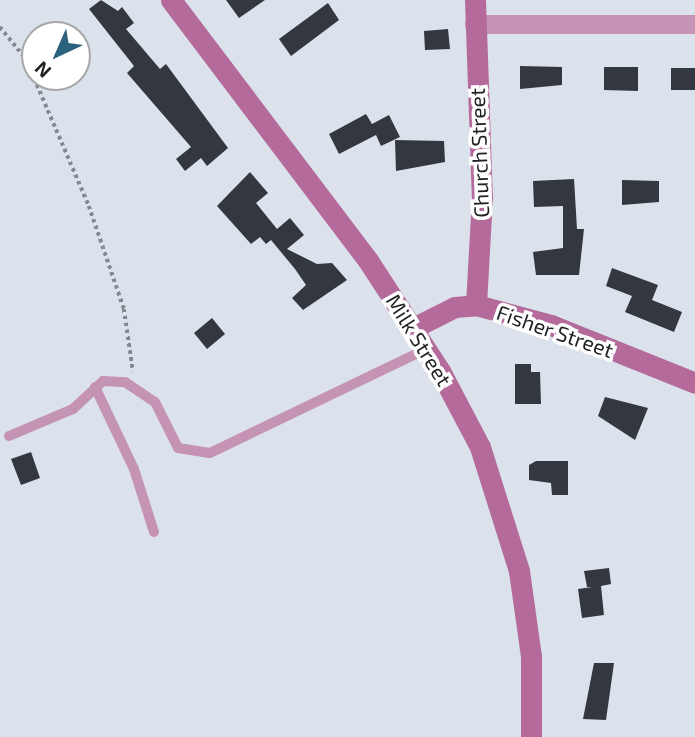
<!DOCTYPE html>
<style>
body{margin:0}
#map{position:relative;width:695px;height:737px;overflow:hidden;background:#dce2ec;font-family:"Exo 2",sans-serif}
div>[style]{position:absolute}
.building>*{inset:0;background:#33373f}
.path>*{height:3.5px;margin-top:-1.75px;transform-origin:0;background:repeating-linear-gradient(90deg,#848890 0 3.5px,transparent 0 7px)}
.lane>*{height:10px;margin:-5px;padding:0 5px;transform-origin:5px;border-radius:5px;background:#c593b3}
.street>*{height:19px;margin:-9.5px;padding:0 9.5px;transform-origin:9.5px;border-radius:9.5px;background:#c593b3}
.secondary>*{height:21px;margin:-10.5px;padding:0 10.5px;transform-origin:10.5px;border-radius:10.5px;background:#b46b9c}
span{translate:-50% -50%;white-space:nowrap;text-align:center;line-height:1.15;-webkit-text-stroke:7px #fff;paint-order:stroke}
.street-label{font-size:21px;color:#1f2125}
.north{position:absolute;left:21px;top:21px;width:70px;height:70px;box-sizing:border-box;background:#fff;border:2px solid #a5a6a8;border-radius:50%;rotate:224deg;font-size:19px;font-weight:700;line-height:28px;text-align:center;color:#1f2125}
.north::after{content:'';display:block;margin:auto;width:24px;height:32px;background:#2c627d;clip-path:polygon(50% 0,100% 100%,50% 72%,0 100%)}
</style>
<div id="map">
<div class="building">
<i style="clip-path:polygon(101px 0,118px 11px,122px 7px,134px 23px,126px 29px,160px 69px,166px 64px,228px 148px,207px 166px,201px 158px,185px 171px,176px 159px,191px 147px,127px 73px,134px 66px,89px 9px)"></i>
<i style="clip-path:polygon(226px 0,265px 0,239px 18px)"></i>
<i style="clip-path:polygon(328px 3px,339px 20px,291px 56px,279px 39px)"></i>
<i style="clip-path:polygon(448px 29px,450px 49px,425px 50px,424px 31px)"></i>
<i style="clip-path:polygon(520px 66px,562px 67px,562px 85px,520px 89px)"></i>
<i style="clip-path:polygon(604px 67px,638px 67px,638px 91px,604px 90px)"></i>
<i style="clip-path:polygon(671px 68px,695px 68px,695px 90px,671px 90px)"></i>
<i style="clip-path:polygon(366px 114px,372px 124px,389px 115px,400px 137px,381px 146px,376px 135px,339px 154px,329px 134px)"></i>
<i style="clip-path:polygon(395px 140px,444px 141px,445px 162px,396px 171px)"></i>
<i style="clip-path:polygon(250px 172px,268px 193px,256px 203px,277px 229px,290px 218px,304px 235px,287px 249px,317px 264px,332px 263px,347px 280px,303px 310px,292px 298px,306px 285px,295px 269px,271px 240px,266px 244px,260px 237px,251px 244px,217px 206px)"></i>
<i style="clip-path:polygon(574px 179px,577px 229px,584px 229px,579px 275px,536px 275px,533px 252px,563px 248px,563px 206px,534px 207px,533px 181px)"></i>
<i style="clip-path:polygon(622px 180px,659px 181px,659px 202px,622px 205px)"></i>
<i style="clip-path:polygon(612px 268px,658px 285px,652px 300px,682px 312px,674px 332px,625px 312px,632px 296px,606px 286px)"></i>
<i style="clip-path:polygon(212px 318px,225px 334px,207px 349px,194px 333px)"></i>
<i style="clip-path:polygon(515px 364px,531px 364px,531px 372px,540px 372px,541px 404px,515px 404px)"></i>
<i style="clip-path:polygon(605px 397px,648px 408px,635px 440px,598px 416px)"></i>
<i style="clip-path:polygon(31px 452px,40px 478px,21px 485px,11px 459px)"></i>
<i style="clip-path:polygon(536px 461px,568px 461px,568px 495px,552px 495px,551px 483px,529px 480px,529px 465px)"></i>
<i style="clip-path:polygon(609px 568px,611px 584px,601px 586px,604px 615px,582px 618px,578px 589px,592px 587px,587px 587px,584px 571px)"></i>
<i style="clip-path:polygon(594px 663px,614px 663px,606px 720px,583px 719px)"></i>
</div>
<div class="path">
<i style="left:0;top:27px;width:41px;rotate:50.9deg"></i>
<i style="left:26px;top:59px;width:160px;rotate:66.8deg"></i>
<i style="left:89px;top:206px;width:109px;rotate:71.2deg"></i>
<i style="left:124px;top:309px;width:63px;rotate:81.7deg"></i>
</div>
<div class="lane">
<i style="left:95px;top:387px;width:91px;rotate:64.6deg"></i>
<i style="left:134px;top:469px;width:66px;rotate:72.4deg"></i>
<i style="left:9px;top:436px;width:69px;rotate:-22.9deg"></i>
<i style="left:73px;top:409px;width:41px;rotate:-43deg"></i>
<i style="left:103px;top:381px;width:22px;rotate:3deg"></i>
<i style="left:125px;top:382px;width:36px;rotate:34deg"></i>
<i style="left:155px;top:402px;width:51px;rotate:63.4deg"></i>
<i style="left:178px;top:448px;width:32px;rotate:9deg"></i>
<i style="left:210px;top:453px;width:240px;rotate:-25.7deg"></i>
</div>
<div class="street">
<i style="left:474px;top:24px;width:221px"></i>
</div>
<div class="secondary">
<i style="left:171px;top:0;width:328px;rotate:52.9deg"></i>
<i style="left:369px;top:262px;width:130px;rotate:56.9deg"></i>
<i style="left:440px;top:371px;width:86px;rotate:62.2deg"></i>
<i style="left:480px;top:447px;width:130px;rotate:72.5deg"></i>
<i style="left:519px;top:571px;width:86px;rotate:82deg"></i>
<i style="left:531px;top:656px;width:81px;rotate:90deg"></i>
<i style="left:475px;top:0;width:197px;rotate:88deg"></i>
<i style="left:482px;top:197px;width:108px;rotate:93.2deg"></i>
<i style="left:413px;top:328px;width:47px;rotate:-26.6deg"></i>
<i style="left:455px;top:307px;width:21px;rotate:-5deg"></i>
<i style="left:476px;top:305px;width:78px;rotate:14.9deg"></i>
<i style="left:551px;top:325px;width:155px;rotate:21.9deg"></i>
</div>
<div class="street-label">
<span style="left:479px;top:153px;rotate:-92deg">Church Street</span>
<span style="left:555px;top:331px;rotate:19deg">Fisher Street</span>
<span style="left:419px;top:340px;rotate:58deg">Milk Street</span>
</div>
<div class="north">N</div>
</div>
